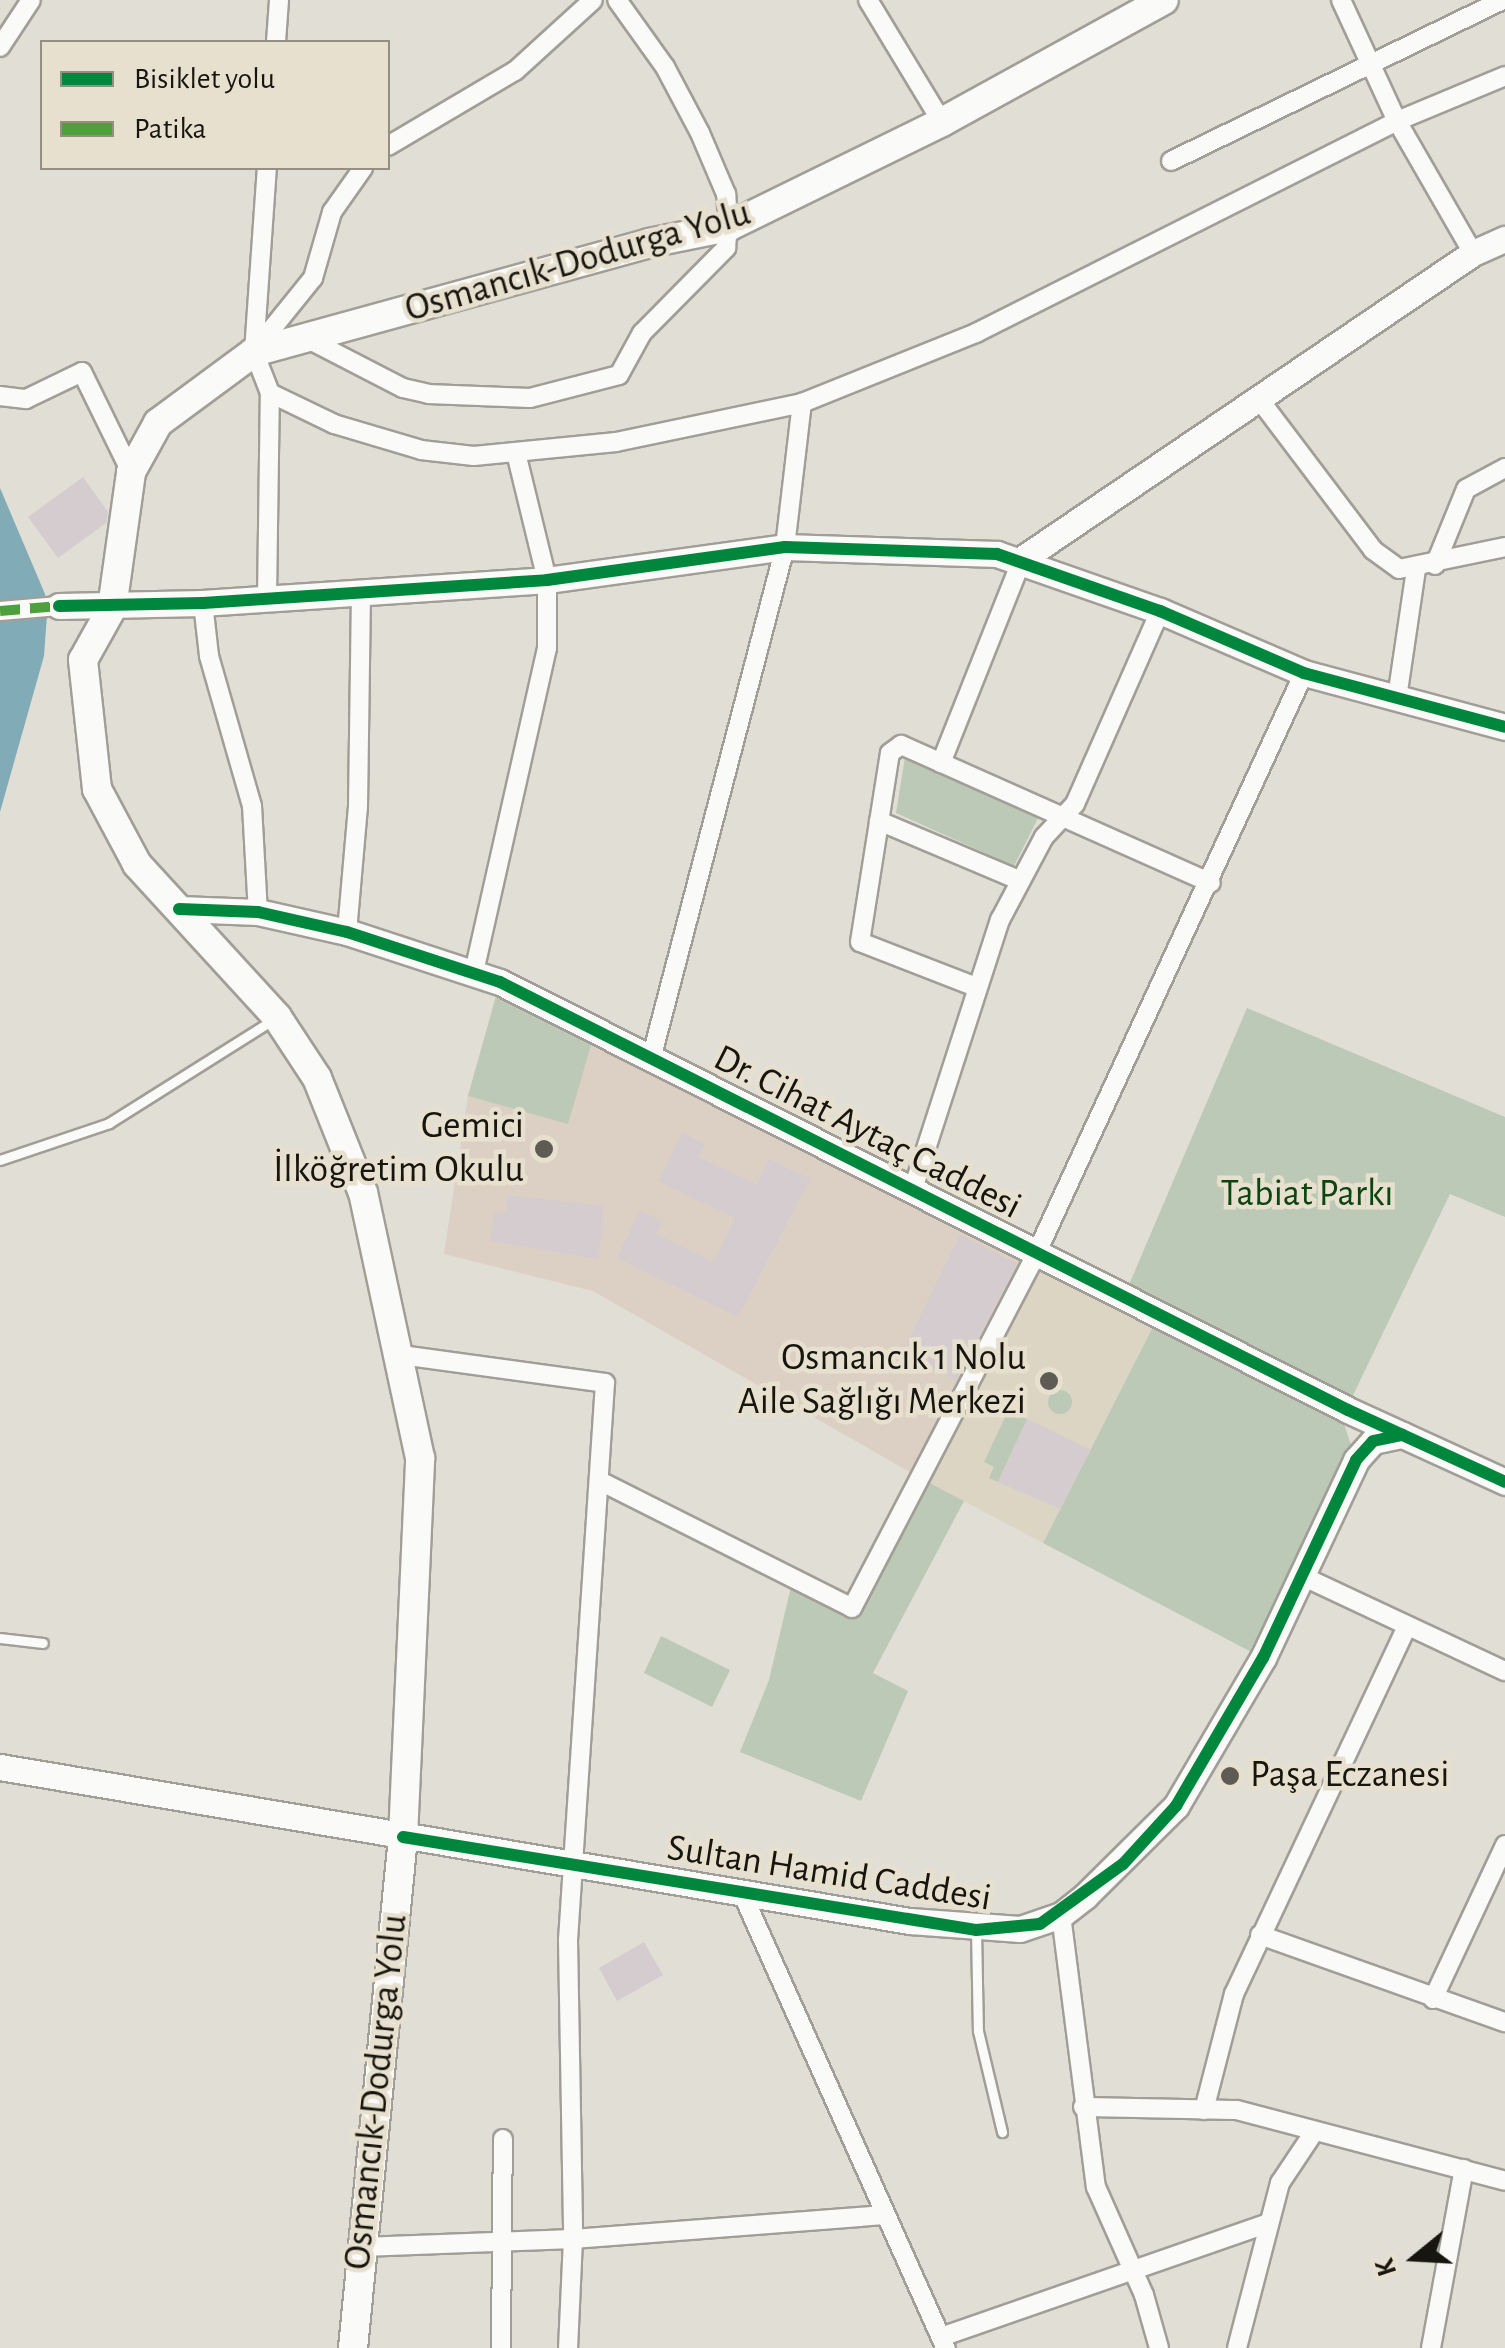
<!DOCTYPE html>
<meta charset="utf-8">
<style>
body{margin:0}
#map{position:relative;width:1505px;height:2348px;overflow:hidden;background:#e1ded5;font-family:"Alegreya Sans",sans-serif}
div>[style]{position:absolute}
.built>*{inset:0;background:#dcd5c4}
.education>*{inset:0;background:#dcd0c4}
.green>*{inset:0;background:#bcc9b6}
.round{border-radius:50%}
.water>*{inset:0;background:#81acb7}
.building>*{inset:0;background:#d4cccf}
.roads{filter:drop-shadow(2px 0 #a19e97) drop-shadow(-2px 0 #a19e97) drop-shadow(0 2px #a19e97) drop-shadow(0 -2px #a19e97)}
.lane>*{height:9px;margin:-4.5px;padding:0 4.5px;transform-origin:4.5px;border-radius:4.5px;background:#fafaf9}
.street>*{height:18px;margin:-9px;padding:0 9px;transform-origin:9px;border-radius:9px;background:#fafaf9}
.secondary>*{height:25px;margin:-12.5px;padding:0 12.5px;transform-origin:12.5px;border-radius:12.5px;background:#fafaf9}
.primary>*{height:28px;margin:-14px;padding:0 14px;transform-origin:14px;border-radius:14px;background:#fafaf9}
.quiet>*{height:10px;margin-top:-5px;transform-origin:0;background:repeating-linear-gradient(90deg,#4ea03f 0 20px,transparent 0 30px)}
.cycleway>*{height:12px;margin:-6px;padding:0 6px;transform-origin:6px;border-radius:6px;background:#00873e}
.dots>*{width:28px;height:28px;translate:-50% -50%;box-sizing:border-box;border:5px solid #e7e0cf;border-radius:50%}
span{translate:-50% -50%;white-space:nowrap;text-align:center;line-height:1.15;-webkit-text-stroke:9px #e7e0cf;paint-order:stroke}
.street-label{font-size:38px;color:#17150f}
.poi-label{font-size:38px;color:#17150f}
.right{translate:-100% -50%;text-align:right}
.left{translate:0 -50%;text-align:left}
.park-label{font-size:38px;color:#0b4510}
.legend{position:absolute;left:40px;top:40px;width:350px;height:130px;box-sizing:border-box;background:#e7e0cf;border:2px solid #948f82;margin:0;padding:12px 18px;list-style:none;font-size:30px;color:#17150f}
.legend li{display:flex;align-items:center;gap:20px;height:50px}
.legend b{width:50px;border:2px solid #948f82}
.north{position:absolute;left:1365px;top:2208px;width:100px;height:100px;-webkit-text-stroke:8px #e7e0cf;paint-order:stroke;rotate:252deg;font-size:28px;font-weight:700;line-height:40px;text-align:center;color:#17150f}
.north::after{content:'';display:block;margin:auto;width:35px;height:45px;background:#17150f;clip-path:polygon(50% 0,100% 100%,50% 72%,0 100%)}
</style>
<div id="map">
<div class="built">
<i style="clip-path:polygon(1037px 1252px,1160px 1313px,1043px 1543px,922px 1479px)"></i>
</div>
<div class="education">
<i style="clip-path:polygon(500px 982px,1037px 1252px,922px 1479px,593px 1291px,444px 1254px,468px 1096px)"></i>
</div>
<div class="green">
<i style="clip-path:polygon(905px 757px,1038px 818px,1014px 866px,896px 813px)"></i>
<i style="clip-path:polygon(500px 982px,596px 1028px,568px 1124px,468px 1096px)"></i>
<i style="clip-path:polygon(1247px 1008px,1505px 1117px,1505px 1217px,1450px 1194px,1342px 1418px,1356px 1460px,1263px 1658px,1043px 1543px,1160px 1313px,1125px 1294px)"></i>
<i class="round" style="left:1048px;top:1390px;width:24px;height:24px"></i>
<i style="clip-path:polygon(1008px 1411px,1027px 1419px,998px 1482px,989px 1478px,994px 1467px,984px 1462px)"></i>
<i style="clip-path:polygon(922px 1479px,964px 1501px,873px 1673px,908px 1691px,861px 1801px,740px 1752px,769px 1680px,793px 1578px,852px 1608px)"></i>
<i style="clip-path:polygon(661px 1636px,730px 1670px,712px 1707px,644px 1673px)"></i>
</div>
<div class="water">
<i style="clip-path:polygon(0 488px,45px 594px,47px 615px,44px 656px,0 812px)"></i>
</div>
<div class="building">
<i style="clip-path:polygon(83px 477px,108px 512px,106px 523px,58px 558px,28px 517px)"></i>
<i style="clip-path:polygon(682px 1133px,705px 1144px,699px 1157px,757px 1185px,769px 1159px,810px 1179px,738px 1317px,617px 1258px,640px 1210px,662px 1221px,656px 1234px,714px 1262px,735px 1218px,659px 1181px)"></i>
<i style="clip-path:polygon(508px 1195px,604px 1206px,598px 1259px,491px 1241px,494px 1212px,506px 1213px)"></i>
<i style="clip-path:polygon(960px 1235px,1017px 1264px,956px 1380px,902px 1353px)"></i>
<i style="clip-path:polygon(1027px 1419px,1091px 1450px,1060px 1509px,998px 1482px)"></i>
<i style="clip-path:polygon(644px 1942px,663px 1975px,617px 2001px,599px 1968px)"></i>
</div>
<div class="roads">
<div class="lane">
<i style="left:0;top:1160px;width:115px;rotate:-18.7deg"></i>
<i style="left:109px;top:1123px;width:195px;rotate:-32.2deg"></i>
<i style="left:0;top:1638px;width:43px;rotate:6.6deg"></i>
<i style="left:976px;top:1930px;width:101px;rotate:88.9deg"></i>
<i style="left:978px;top:2031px;width:104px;rotate:76.6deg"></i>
</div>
<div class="street">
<i style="left:868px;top:0;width:143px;rotate:58.8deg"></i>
<i style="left:1341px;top:0;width:133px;rotate:65.2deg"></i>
<i style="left:1397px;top:121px;width:152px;rotate:60.1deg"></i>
<i style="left:276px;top:42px;width:42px;rotate:-85.9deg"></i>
<i style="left:0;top:47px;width:56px;rotate:-56.6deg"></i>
<i style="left:388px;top:146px;width:147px;rotate:-30.6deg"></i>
<i style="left:515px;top:71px;width:105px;rotate:-42.3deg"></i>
<i style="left:1171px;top:161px;width:369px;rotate:-25.9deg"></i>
<i style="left:306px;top:338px;width:109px;rotate:27.3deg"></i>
<i style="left:403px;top:388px;width:26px;rotate:13deg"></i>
<i style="left:428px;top:394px;width:102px;rotate:2.2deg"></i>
<i style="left:530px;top:398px;width:92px;rotate:-14.5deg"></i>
<i style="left:619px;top:375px;width:48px;rotate:-61.3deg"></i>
<i style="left:642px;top:333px;width:120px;rotate:-45.3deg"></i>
<i style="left:726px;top:248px;width:21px;rotate:-85deg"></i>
<i style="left:728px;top:227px;width:33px;rotate:-93deg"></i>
<i style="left:726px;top:194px;width:66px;rotate:-113.1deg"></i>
<i style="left:700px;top:133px;width:75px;rotate:-117.9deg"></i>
<i style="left:665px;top:67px;width:82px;rotate:-125.6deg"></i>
<i style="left:254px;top:351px;width:94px;rotate:-51.1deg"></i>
<i style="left:313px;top:278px;width:69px;rotate:-73.9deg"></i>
<i style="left:332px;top:212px;width:54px;rotate:-54.8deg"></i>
<i style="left:270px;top:393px;width:71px;rotate:25.8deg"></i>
<i style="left:334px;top:424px;width:91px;rotate:16.6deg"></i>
<i style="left:421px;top:450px;width:53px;rotate:6.5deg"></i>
<i style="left:474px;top:456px;width:143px;rotate:-5.6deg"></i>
<i style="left:616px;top:442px;width:190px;rotate:-11.8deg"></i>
<i style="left:802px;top:403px;width:188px;rotate:-21.9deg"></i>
<i style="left:976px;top:333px;width:471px;rotate:-26.7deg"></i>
<i style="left:1397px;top:121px;width:117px;rotate:-22.6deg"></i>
<i style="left:0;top:396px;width:26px;rotate:7deg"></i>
<i style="left:26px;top:399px;width:62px;rotate:-25.7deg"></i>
<i style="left:82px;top:372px;width:111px;rotate:63.9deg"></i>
<i style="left:1259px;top:399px;width:189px;rotate:52.9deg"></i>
<i style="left:1373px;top:550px;width:32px;rotate:36deg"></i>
<i style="left:1399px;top:569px;width:108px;rotate:-11.7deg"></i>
<i style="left:1435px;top:565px;width:82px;rotate:-67.8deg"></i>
<i style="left:1466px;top:489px;width:44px;rotate:-28.3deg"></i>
<i style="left:267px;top:599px;width:206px;rotate:-89.2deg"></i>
<i style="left:270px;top:393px;width:44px;rotate:-111.3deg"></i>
<i style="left:254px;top:352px;width:184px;rotate:-86deg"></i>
<i style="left:203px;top:603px;width:53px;rotate:83.5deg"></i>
<i style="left:209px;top:656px;width:156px;rotate:74deg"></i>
<i style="left:252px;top:806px;width:106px;rotate:86.8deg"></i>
<i style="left:0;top:611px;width:59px;rotate:-4.8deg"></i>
<i style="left:1397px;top:698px;width:129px;rotate:-81.6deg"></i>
<i style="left:941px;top:763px;width:219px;rotate:-68.3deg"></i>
<i style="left:879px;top:821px;width:152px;rotate:22.9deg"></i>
<i style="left:347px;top:932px;width:125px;rotate:-85deg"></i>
<i style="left:358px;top:807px;width:214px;rotate:-89.2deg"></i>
<i style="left:474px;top:972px;width:332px;rotate:-77.3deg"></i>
<i style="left:547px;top:648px;width:68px;rotate:-90deg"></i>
<i style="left:547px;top:580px;width:131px;rotate:-103.7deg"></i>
<i style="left:976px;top:987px;width:124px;rotate:-158.8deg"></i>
<i style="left:860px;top:942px;width:191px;rotate:-81deg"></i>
<i style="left:890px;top:753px;width:14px;rotate:-36deg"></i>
<i style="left:901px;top:745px;width:339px;rotate:24deg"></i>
<i style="left:651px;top:1059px;width:529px;rotate:-75.33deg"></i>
<i style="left:785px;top:547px;width:145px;rotate:-83.3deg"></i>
<i style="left:913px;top:1189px;width:283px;rotate:-72.1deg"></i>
<i style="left:1000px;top:920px;width:94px;rotate:-62.1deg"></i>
<i style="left:1044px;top:837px;width:45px;rotate:-46.8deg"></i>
<i style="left:1075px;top:804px;width:211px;rotate:-66.2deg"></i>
<i style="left:401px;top:1355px;width:206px;rotate:7.8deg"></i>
<i style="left:605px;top:1383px;width:558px;rotate:93.8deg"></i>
<i style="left:568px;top:1940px;width:299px;rotate:89deg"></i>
<i style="left:573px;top:2239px;width:109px;rotate:92.6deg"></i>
<i style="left:600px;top:1481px;width:282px;rotate:26.7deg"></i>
<i style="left:852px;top:1608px;width:401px;rotate:-62.5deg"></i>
<i style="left:1037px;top:1252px;width:638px;rotate:-65.24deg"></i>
<i style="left:1304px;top:1577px;width:222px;rotate:25.1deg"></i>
<i style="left:742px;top:1893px;width:499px;rotate:65.9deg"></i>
<i style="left:1061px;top:1915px;width:274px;rotate:82.7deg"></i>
<i style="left:1096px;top:2187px;width:118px;rotate:66deg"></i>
<i style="left:1144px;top:2295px;width:55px;rotate:74.2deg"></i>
<i style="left:1260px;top:1935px;width:260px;rotate:19.6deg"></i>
<i style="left:1433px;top:1999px;width:170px;rotate:-64.9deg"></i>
<i style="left:1083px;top:2107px;width:154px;rotate:1.1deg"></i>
<i style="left:1237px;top:2110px;width:277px;rotate:14.8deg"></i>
<i style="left:1204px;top:2110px;width:120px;rotate:-75.5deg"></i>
<i style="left:1234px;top:1994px;width:406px;rotate:-64.8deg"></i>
<i style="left:362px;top:2247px;width:211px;rotate:-2.2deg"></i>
<i style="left:573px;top:2239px;width:312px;rotate:-4.4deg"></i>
<i style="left:941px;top:2337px;width:347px;rotate:-19.2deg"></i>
<i style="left:501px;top:2348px;width:209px;rotate:-89.5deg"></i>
<i style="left:1237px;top:2348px;width:171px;rotate:-75.4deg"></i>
<i style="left:1280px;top:2183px;width:61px;rotate:-56.3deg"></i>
<i style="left:1431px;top:2348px;width:182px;rotate:-79.6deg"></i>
</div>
<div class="secondary">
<i style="left:1022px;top:559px;width:545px;rotate:-34.16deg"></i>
<i style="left:1473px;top:253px;width:35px;rotate:-24deg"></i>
<i style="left:59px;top:606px;width:144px;rotate:-1.2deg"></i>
<i style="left:203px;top:603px;width:345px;rotate:-3.8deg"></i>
<i style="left:547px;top:580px;width:240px;rotate:-7.9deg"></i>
<i style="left:785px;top:547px;width:212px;rotate:1.9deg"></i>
<i style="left:997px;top:554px;width:173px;rotate:19.3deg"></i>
<i style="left:1160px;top:611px;width:157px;rotate:23.3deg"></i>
<i style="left:1304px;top:673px;width:208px;rotate:15deg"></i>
<i style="left:179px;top:909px;width:79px;rotate:2.2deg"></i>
<i style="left:258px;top:912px;width:91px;rotate:12.7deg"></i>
<i style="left:347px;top:932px;width:161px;rotate:18.1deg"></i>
<i style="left:500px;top:982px;width:950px;rotate:26.78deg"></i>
<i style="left:1348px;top:1410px;width:173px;rotate:24.6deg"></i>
<i style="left:0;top:1767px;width:923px;rotate:9.61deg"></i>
<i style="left:910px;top:1921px;width:110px;rotate:4.2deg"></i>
<i style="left:1020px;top:1929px;width:43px;rotate:-18.9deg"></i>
<i style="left:1061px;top:1915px;width:31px;rotate:-38deg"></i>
<i style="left:1085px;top:1896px;width:128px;rotate:-44.7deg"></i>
<i style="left:1176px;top:1806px;width:172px;rotate:-59.6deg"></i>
<i style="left:1263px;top:1658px;width:219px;rotate:-64.8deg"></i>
<i style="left:1356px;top:1460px;width:25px;rotate:-48deg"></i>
<i style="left:1373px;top:1441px;width:30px;rotate:-12deg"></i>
</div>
<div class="primary">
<i style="left:353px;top:2348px;width:513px;rotate:-84.41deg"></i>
<i style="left:403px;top:1837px;width:379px;rotate:-87.4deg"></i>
<i style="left:420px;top:1458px;width:271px;rotate:-102.1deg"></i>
<i style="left:363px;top:1193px;width:124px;rotate:-111.8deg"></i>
<i style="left:317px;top:1078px;width:73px;rotate:-123.3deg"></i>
<i style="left:277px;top:1017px;width:207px;rotate:-132.5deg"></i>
<i style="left:137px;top:864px;width:85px;rotate:-118.1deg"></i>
<i style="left:97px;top:789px;width:130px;rotate:-96.2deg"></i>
<i style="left:83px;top:660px;width:60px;rotate:-60.9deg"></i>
<i style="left:112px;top:608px;width:137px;rotate:-82deg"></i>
<i style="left:131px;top:472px;width:56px;rotate:-61.1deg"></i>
<i style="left:158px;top:423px;width:119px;rotate:-36.5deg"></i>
<i style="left:254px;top:352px;width:410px;rotate:-15.4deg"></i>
<i style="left:649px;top:243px;width:81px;rotate:-11.4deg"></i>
<i style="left:728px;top:227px;width:238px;rotate:-26.1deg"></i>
<i style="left:942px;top:122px;width:253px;rotate:-28.8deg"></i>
</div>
</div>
<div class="quiet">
<i style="left:0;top:611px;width:59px;rotate:-4.8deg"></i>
</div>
<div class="cycleway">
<i style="left:59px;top:606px;width:144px;rotate:-1.2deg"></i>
<i style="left:203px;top:603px;width:345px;rotate:-3.8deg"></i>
<i style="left:547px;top:580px;width:240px;rotate:-7.9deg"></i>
<i style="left:785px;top:547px;width:212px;rotate:1.9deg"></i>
<i style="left:997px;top:554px;width:173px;rotate:19.3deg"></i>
<i style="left:1160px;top:611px;width:157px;rotate:23.3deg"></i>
<i style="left:1304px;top:673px;width:208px;rotate:15deg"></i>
<i style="left:179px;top:909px;width:79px;rotate:2.2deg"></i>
<i style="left:258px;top:912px;width:91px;rotate:12.7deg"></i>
<i style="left:347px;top:932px;width:161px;rotate:18.1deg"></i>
<i style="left:500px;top:982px;width:950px;rotate:26.78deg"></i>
<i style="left:1348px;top:1410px;width:173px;rotate:24.6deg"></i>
<i style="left:403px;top:1837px;width:580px;rotate:9.22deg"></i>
<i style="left:976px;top:1930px;width:64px;rotate:-5.4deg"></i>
<i style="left:1040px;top:1924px;width:102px;rotate:-35.9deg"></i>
<i style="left:1123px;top:1864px;width:79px;rotate:-47.6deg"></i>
<i style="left:1176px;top:1806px;width:172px;rotate:-59.6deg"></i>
<i style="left:1263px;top:1658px;width:219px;rotate:-64.8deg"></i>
<i style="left:1356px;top:1460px;width:25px;rotate:-48deg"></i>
<i style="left:1373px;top:1441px;width:30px;rotate:-12deg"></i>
</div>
<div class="dots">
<i style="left:544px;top:1149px;background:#5e5b54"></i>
<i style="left:1049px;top:1381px;background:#5e5b54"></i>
<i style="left:1230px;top:1776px;background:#5e5b54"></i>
</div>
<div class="street-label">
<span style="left:578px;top:262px;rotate:-16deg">Osmancık-Dodurga Yolu</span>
<span style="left:867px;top:1133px;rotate:27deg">Dr. Cihat Aytaç Caddesi</span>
<span style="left:829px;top:1874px;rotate:9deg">Sultan Hamid Caddesi</span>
<span style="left:377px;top:2092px;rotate:-84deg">Osmancık-Dodurga Yolu</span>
</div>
<div class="poi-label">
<span class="right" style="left:524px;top:1149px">Gemici<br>İlköğretim Okulu</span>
<span class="right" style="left:1026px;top:1381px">Osmancık 1 Nolu<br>Aile Sağlığı Merkezi</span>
<span class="left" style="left:1250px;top:1776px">Paşa Eczanesi</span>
</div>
<div class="park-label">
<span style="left:1307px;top:1195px">Tabiat Parkı</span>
</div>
<ul class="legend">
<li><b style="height:12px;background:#00873e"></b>Bisiklet yolu</li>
<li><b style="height:12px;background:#4ea03f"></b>Patika</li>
</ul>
<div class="north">K</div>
</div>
